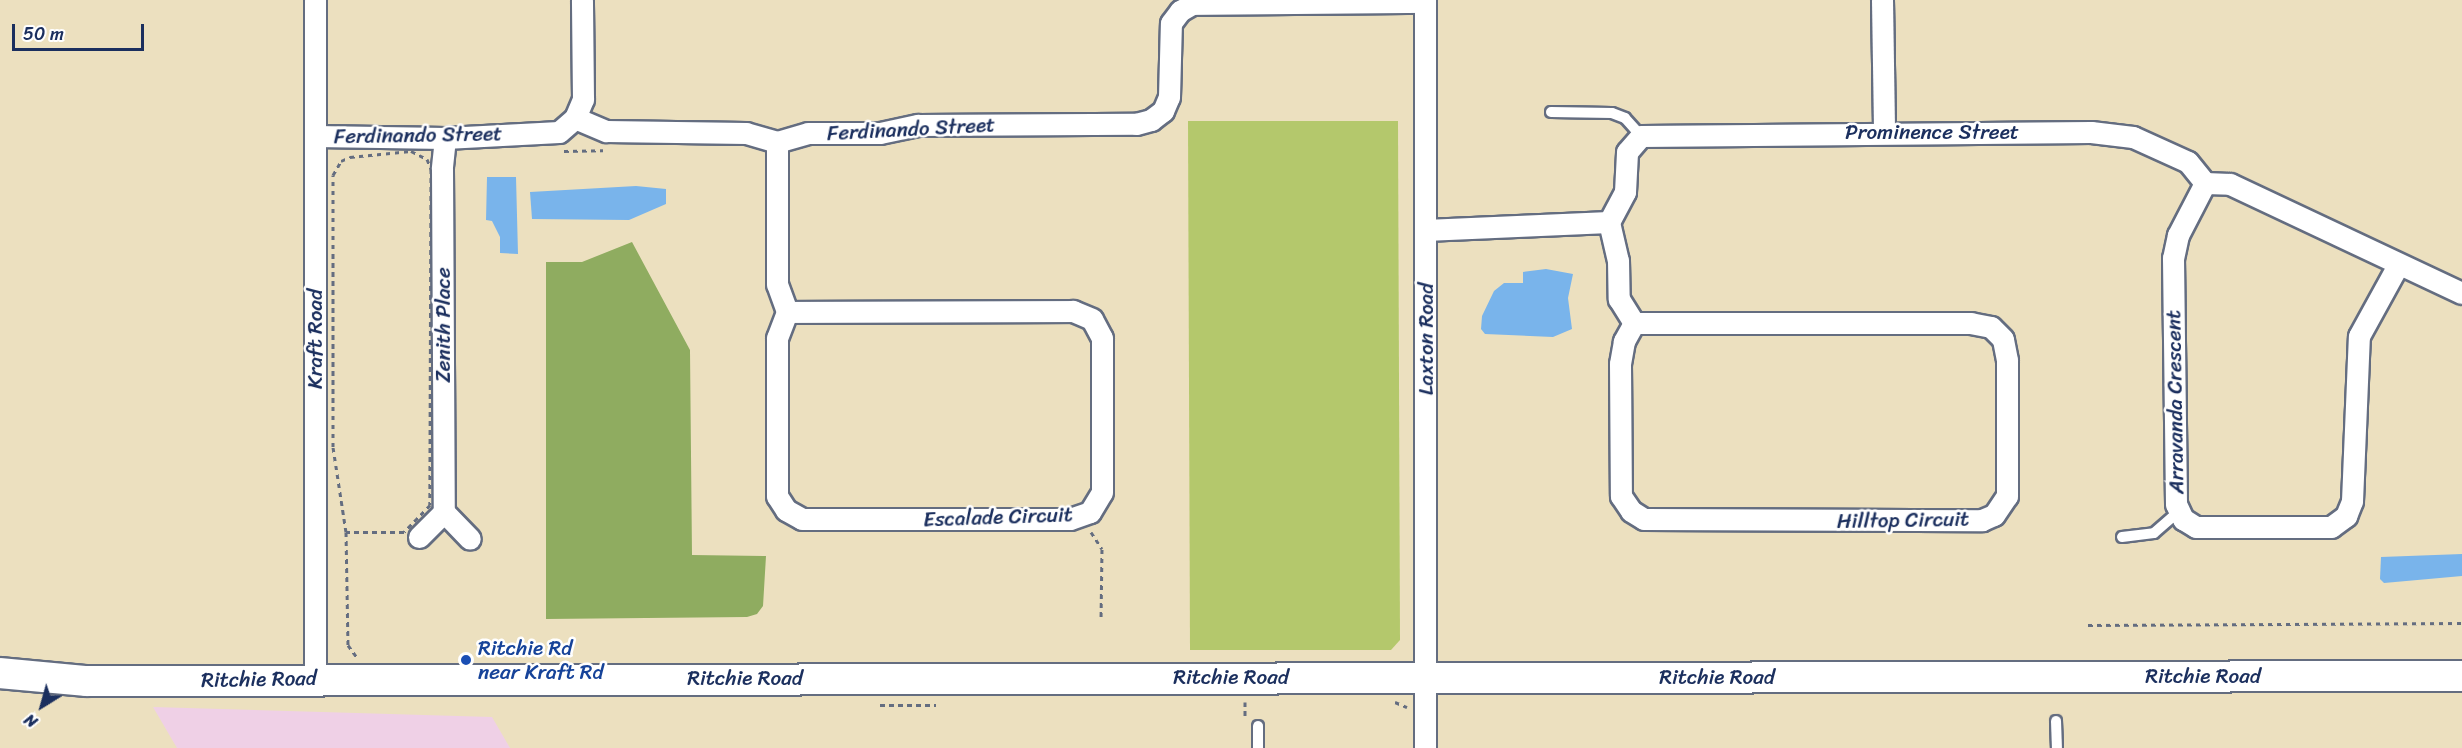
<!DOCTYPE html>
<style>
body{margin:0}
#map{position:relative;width:2462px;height:748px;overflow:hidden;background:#ece0bf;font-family:Sriracha,sans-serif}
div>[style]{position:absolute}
.built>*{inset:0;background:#efd0e6}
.green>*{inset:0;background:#b4c86c}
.forest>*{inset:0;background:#8fac60}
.water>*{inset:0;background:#79b4eb}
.path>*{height:3px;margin-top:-1.5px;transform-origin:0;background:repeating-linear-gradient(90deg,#646d80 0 4.5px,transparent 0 9px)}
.roads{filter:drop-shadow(2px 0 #646d80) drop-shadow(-2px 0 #646d80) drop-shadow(0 2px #646d80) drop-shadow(0 -2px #646d80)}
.lane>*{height:10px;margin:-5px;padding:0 5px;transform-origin:5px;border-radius:5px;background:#fff}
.street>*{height:21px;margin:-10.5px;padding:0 10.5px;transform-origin:10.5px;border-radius:10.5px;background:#fff}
.secondary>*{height:30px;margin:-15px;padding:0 15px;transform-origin:15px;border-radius:15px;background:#fff}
.dots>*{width:16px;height:16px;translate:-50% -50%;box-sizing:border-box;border:3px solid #fff;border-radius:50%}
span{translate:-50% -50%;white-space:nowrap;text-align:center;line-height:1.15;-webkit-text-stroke:5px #fff;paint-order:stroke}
.street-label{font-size:21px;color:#1b2f5e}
.transit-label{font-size:21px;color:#164399}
.left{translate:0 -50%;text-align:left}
.north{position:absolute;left:12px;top:676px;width:60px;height:60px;-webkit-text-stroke:4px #fff;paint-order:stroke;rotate:217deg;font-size:16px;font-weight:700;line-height:24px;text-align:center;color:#1b2f5e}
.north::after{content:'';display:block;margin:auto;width:21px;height:27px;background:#1b2f5e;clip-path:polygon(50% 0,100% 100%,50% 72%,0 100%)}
.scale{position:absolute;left:12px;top:24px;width:132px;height:27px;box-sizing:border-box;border:3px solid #1b2f5e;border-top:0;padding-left:8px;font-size:18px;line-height:21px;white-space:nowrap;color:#1b2f5e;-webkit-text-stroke:4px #fff;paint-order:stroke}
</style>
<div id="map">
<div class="built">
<i style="clip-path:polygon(153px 707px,492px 717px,510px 748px,177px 748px)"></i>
</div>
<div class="green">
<i style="clip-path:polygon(1188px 121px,1398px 121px,1400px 640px,1391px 650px,1190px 650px)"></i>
</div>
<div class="forest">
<i style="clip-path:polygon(632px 242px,690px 350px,692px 555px,766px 556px,763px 606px,757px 614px,747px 617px,546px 619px,546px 262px,582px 262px)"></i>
</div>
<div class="water">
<i style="clip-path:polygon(487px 177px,516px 177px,518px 254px,500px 253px,500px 237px,492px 221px,486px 220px)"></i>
<i style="clip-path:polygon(636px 186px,666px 189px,666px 204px,629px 220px,532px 219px,530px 192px)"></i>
<i style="clip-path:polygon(1546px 269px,1573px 274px,1568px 298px,1572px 329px,1553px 337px,1485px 334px,1481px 329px,1482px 316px,1494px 291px,1504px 283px,1523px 283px,1523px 272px)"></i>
<i style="clip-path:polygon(2462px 554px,2462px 576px,2384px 583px,2380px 579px,2381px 557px)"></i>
</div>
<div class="path">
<i style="left:411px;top:151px;width:18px;rotate:27deg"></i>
<i style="left:427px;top:159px;width:11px;rotate:68deg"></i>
<i style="left:431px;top:169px;width:336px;rotate:90.2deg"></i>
<i style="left:430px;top:505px;width:37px;rotate:134deg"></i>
<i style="left:404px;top:532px;width:58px;rotate:180deg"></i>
<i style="left:346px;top:532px;width:86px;rotate:-98.7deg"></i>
<i style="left:333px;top:447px;width:272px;rotate:-90deg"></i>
<i style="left:333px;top:175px;width:16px;rotate:-60deg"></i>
<i style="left:341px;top:161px;width:10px;rotate:-24deg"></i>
<i style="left:350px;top:157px;width:61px;rotate:-5.6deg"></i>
<i style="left:564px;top:151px;width:39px;rotate:-1deg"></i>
<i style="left:346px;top:532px;width:113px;rotate:89deg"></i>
<i style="left:348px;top:645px;width:14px;rotate:54deg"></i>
<i style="left:1091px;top:532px;width:20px;rotate:57deg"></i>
<i style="left:1102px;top:549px;width:69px;rotate:90.8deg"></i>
<i style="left:2088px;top:625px;width:374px;rotate:-0.3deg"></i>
<i style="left:1245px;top:702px;width:17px;rotate:90deg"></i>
<i style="left:1395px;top:702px;width:13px;rotate:23deg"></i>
<i style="left:880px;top:705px;width:56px"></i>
</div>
<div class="roads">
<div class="lane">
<i style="left:1551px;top:112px;width:61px;rotate:0.9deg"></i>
<i style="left:1612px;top:113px;width:14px;rotate:21deg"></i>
<i style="left:1625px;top:118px;width:24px;rotate:48deg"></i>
<i style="left:2122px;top:537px;width:32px;rotate:-7deg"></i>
<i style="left:2154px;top:533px;width:32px;rotate:-41deg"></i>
<i style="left:2056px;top:721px;width:27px;rotate:88deg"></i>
<i style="left:1258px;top:726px;width:22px;rotate:90deg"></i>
</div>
<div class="street">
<i style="left:315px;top:0;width:678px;rotate:90deg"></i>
<i style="left:1425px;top:0;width:748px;rotate:90deg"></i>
<i style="left:1882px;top:0;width:131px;rotate:89.1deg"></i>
<i style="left:575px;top:118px;width:21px;rotate:-67deg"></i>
<i style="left:583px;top:99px;width:99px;rotate:-90.6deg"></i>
<i style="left:315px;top:136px;width:130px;rotate:0.9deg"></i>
<i style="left:445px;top:138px;width:114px;rotate:-3deg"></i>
<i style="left:559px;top:132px;width:21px;rotate:-41deg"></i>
<i style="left:575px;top:118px;width:34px;rotate:23deg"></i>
<i style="left:606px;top:131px;width:140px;rotate:0.8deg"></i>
<i style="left:746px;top:133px;width:32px;rotate:16deg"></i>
<i style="left:777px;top:142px;width:32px;rotate:-16deg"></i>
<i style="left:808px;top:133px;width:72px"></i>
<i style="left:880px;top:133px;width:39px;rotate:-12deg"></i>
<i style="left:918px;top:125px;width:218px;rotate:-0.3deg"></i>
<i style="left:1136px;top:124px;width:16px;rotate:-15deg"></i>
<i style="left:1151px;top:120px;width:15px;rotate:-37deg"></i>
<i style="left:1163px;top:111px;width:15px;rotate:-67deg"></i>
<i style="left:1169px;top:97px;width:74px;rotate:-88.5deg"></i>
<i style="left:1171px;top:23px;width:15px;rotate:-53deg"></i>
<i style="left:1180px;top:11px;width:14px;rotate:-30deg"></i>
<i style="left:1192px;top:4px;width:233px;rotate:-0.5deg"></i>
<i style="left:445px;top:138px;width:31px;rotate:96deg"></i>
<i style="left:442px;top:169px;width:343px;rotate:89.7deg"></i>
<i style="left:444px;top:512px;width:37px;rotate:46deg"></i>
<i style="left:777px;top:142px;width:142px;rotate:90deg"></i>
<i style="left:777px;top:284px;width:30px;rotate:70deg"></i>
<i style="left:787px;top:312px;width:28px;rotate:111deg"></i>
<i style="left:777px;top:338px;width:158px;rotate:90deg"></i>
<i style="left:777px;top:496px;width:17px;rotate:57deg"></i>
<i style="left:786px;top:510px;width:18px;rotate:29deg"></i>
<i style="left:802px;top:519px;width:268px"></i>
<i style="left:1070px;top:519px;width:21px;rotate:-19deg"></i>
<i style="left:1090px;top:512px;width:23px;rotate:-59deg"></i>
<i style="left:1102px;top:492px;width:154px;rotate:-90deg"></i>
<i style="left:1102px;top:338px;width:21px;rotate:-118deg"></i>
<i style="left:1092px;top:319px;width:21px;rotate:-157deg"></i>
<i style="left:1073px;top:311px;width:286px;rotate:179.8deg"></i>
<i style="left:2205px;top:183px;width:59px;rotate:117.4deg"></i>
<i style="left:2178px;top:235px;width:24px;rotate:102deg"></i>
<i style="left:2173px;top:258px;width:246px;rotate:89.3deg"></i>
<i style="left:2176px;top:504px;width:17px;rotate:65deg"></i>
<i style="left:2183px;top:519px;width:15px;rotate:32deg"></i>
<i style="left:2196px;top:527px;width:135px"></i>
<i style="left:2331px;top:527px;width:19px;rotate:-36deg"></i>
<i style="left:2346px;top:516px;width:16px;rotate:-68deg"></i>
<i style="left:2352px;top:501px;width:165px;rotate:-87.6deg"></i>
<i style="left:2359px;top:336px;width:81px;rotate:-61.2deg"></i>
<i style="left:1609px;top:222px;width:39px;rotate:77deg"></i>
<i style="left:1618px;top:260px;width:39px;rotate:89deg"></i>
<i style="left:1619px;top:299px;width:28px;rotate:58deg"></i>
<i style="left:1634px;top:323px;width:21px;rotate:119deg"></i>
<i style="left:1624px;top:341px;width:23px;rotate:100deg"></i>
<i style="left:1620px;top:364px;width:132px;rotate:89.6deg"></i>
<i style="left:1621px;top:496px;width:18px;rotate:56deg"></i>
<i style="left:1631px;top:511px;width:15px;rotate:32deg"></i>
<i style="left:1644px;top:519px;width:338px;rotate:0.2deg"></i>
<i style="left:1982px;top:520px;width:13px;rotate:-23deg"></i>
<i style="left:1994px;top:515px;width:23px;rotate:-56deg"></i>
<i style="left:2007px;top:496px;width:136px;rotate:-90deg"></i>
<i style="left:2007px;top:360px;width:21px;rotate:-101deg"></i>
<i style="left:2003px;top:339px;width:17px;rotate:-135deg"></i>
<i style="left:1991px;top:327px;width:20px;rotate:-169deg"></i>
<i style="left:1971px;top:323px;width:337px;rotate:180deg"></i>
<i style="left:1425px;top:230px;width:184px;rotate:-2.5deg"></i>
<i style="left:1609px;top:222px;width:34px;rotate:-62deg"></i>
<i style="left:1625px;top:192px;width:40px;rotate:-87.1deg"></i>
<i style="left:1627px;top:152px;width:21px;rotate:-49deg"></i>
<i style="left:1641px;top:136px;width:450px;rotate:-0.5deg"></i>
<i style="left:2091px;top:132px;width:42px;rotate:6.8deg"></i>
<i style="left:2133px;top:137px;width:60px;rotate:24.4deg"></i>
<i style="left:2188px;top:162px;width:27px;rotate:51deg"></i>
<i style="left:2205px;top:183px;width:25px;rotate:2deg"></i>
<i style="left:2230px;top:184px;width:256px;rotate:25.2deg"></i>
<i style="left:419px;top:537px;width:35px;rotate:-45deg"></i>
</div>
<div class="secondary">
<i style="left:0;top:673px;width:86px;rotate:5.3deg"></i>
<i style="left:86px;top:681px;width:2376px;rotate:-0.12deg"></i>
</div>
</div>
<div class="dots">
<i style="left:466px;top:660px;background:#1a4fb4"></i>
</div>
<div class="street-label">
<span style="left:911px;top:129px;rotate:-3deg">Ferdinando Street</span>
<span style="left:1932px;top:132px">Prominence Street</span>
<span style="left:418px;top:135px;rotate:-1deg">Ferdinando Street</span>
<span style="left:443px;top:325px;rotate:-90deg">Zenith Place</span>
<span style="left:315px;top:339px;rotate:-90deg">Kraft Road</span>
<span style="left:1426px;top:339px;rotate:-90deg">Laxton Road</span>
<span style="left:2175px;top:402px;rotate:-91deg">Arravanda Crescent</span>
<span style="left:998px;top:517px;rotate:-2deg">Escalade Circuit</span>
<span style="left:1903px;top:520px;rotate:-1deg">Hilltop Circuit</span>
<span style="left:2203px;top:676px">Ritchie Road</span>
<span style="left:1231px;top:677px">Ritchie Road</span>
<span style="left:1717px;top:677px">Ritchie Road</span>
<span style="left:745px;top:678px">Ritchie Road</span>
<span style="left:259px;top:679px;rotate:-1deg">Ritchie Road</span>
</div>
<div class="transit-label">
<span class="left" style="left:478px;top:660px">Ritchie Rd<br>near Kraft Rd</span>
</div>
<div class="north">N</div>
<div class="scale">50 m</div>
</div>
